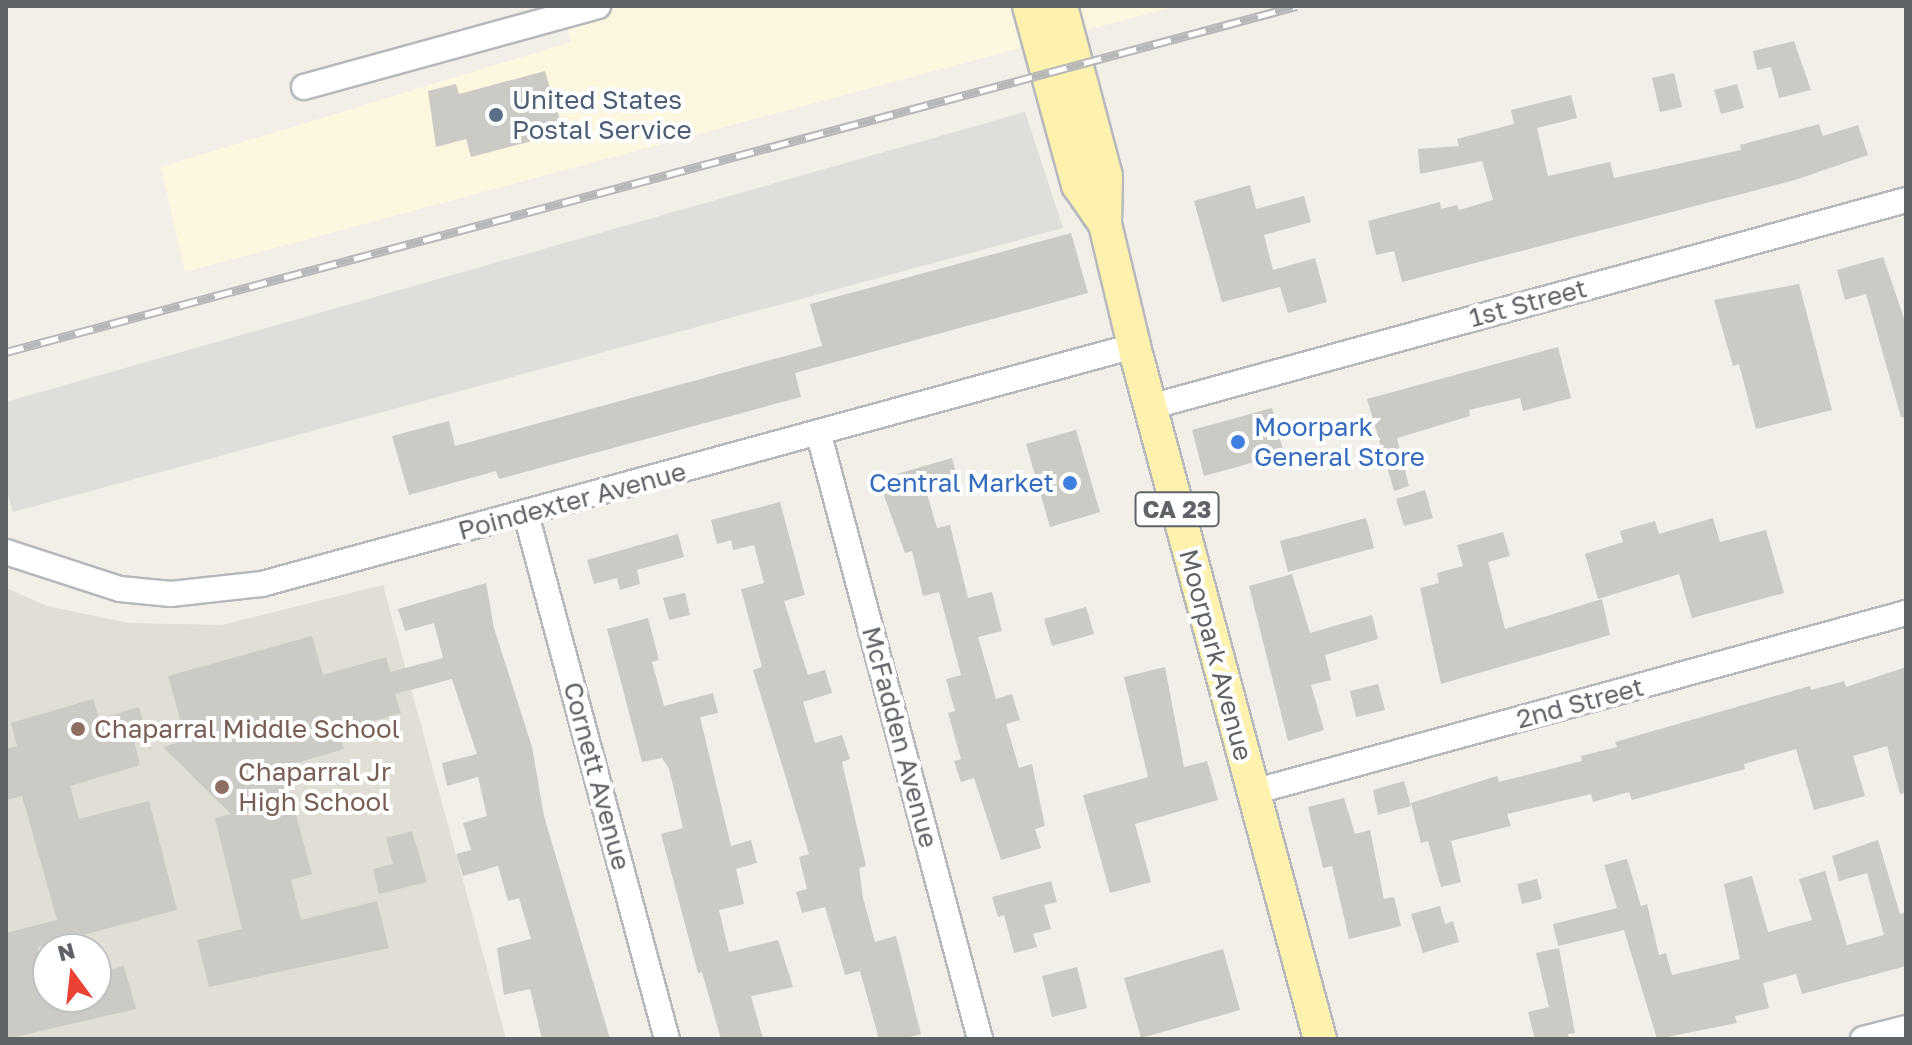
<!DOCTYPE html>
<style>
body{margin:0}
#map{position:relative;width:1912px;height:1045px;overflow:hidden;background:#f1efe8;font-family:"Golos Text",sans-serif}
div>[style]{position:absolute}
.commercial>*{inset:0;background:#fef7e0}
.industrial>*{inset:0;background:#e0deda}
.education>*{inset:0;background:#e1ded6}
.building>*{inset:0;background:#cccac5}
.roads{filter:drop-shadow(2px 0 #b5b8bc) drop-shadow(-2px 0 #b5b8bc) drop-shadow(0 2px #b5b8bc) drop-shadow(0 -2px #b5b8bc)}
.minor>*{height:24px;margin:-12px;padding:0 12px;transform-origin:12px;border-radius:12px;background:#fff}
.major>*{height:32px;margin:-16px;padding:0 16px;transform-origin:16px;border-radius:16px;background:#fff2af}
.rail>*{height:9px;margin-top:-4.5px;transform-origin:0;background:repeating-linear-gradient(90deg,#fff 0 18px,#b6b7b8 0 36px);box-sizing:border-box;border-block:2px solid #b6b7b8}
.dots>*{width:22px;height:22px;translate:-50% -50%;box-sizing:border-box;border:4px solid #fff;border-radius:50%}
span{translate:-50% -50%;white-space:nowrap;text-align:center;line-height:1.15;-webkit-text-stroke:8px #fff;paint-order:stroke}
.shield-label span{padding:2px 6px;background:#fff;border:2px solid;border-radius:6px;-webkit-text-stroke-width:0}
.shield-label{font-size:24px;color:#5f6368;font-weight:700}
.service-label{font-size:26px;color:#4e5e75}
.left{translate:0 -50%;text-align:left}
.street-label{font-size:26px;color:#5f6368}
.shop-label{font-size:26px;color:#366cbe}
.right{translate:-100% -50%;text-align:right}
.education-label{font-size:26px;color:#785e54}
.frame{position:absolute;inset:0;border:8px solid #5f6368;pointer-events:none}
.north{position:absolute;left:32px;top:933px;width:80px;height:80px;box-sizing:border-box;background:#fff;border:2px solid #bfc1c3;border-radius:50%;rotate:345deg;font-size:22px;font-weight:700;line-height:32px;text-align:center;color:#5f6368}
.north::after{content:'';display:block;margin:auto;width:28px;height:36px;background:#ea4335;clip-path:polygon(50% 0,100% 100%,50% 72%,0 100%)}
</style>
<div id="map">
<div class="commercial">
<i style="clip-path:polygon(562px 6px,1176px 6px,185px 272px,161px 167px,571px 42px)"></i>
</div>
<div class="industrial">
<i style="clip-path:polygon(1025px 112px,1063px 228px,13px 512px,6px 488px,6px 402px)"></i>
</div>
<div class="education">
<i style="clip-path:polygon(evenodd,383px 585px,506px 1039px,6px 1039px,6px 588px,47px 606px,129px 623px,222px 625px,383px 585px,48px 949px,96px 949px,96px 997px,48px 997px,48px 949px)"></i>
</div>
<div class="building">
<i style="clip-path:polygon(1794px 41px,1811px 90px,1779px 98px,1771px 67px,1757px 70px,1753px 51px)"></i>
<i style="clip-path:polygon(545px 71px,551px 91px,562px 88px,568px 109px,558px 112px,563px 133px,471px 157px,466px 139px,436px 147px,428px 91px,456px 84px,459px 94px)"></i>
<i style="clip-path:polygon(1674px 73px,1682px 107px,1660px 112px,1652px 78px)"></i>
<i style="clip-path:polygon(1737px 84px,1744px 108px,1721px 114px,1714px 90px)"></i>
<i style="clip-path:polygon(1571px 95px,1577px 118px,1537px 128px,1548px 176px,1610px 162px,1614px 178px,1741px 150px,1740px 145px,1819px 124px,1823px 136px,1858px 125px,1868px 155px,1795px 180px,1402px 282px,1394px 251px,1376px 255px,1368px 221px,1440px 202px,1441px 209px,1457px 205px,1459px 210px,1493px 200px,1482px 161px,1420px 174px,1418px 149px,1459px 146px,1457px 139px,1514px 124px,1511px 110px)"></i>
<i style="clip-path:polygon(1250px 185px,1256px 209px,1304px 196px,1311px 222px,1264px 235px,1273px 270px,1315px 258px,1327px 302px,1288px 313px,1280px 287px,1222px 302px,1194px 201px)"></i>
<i style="clip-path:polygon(1071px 233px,1088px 293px,795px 373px,801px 397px,499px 479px,496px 471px,409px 495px,392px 436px,449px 421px,455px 446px,822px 346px,810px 304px)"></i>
<i style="clip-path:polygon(1883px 257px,1906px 324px,1906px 417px,1901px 417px,1866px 294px,1845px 300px,1837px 270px)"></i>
<i style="clip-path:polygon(1799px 284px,1832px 410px,1756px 429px,1739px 364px,1733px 366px,1714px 300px)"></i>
<i style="clip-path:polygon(1558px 347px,1571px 398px,1523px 411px,1520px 398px,1469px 410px,1470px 416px,1397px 438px,1409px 486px,1394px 491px,1367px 399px)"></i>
<i style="clip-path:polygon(1272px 408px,1284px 454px,1204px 476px,1192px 430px)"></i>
<i style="clip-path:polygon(1076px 430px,1100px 512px,1050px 527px,1026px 444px)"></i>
<i style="clip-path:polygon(952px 458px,958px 481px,926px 490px,937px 528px,950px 525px,968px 598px,992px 592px,1002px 631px,978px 637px,996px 699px,1012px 694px,1020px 720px,1006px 724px,1019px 768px,1032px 764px,1045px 826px,1035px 829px,1041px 848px,1001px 860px,974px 778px,961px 782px,954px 761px,961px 759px,948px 713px,955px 711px,946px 679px,961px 675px,939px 592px,923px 596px,912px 551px,905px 553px,883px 493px,894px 489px,890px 476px)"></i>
<i style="clip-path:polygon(1425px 490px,1433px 518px,1404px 526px,1396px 499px)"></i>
<i style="clip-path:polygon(780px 502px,805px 595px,784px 601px,808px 675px,825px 670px,832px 693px,803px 702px,815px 743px,842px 735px,850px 759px,842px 762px,866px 866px,859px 868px,863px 898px,875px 942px,896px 936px,921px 1034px,903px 1039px,879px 1039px,860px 971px,845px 975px,825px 907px,802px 913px,796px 892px,807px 889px,799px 857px,809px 854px,753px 670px,762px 667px,741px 589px,764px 583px,754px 545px,733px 550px,731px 540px,717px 544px,711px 520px)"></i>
<i style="clip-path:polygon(1366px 518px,1374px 548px,1288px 572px,1280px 541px)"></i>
<i style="clip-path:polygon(1713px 518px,1720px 542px,1766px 530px,1784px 593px,1692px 618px,1679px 574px,1598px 599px,1585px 554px,1623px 542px,1620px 531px,1655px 521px,1659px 534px)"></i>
<i style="clip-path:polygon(1503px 532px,1510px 556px,1488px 562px,1505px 629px,1602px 599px,1610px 635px,1441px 684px,1420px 588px,1439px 583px,1437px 573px,1463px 566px,1457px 545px)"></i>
<i style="clip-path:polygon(678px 534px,684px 557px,637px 570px,640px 584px,620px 590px,617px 578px,594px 584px,587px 560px)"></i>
<i style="clip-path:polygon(1292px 574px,1310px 633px,1372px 615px,1378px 639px,1325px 655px,1331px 680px,1311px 685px,1324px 730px,1288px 741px,1249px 586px)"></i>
<i style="clip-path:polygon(486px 583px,494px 628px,532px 747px,544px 816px,610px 1039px,542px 1039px,530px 989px,504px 995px,497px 948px,531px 939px,519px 898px,508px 901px,498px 866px,463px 876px,456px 854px,471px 850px,463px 823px,487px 816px,478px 777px,447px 786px,442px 763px,477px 754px,452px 679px,395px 694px,401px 713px,338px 731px,344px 749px,283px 767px,312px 874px,291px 880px,301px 920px,377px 901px,389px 948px,209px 987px,197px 940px,242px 929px,215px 818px,231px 814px,163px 747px,186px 740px,168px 676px,312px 636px,323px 675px,386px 657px,390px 672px,443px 658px,434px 623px,405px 631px,398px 609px)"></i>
<i style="clip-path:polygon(685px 593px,690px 615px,669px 620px,663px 598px)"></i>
<i style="clip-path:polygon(1086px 607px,1094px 634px,1052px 646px,1044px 619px)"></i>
<i style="clip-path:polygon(648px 618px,659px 660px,652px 662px,664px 706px,713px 693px,718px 713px,700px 717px,731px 846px,751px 840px,757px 863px,736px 869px,744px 904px,719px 910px,729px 952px,778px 940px,793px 987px,751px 996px,763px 1039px,721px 1039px,702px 972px,698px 973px,661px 834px,683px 828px,669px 769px,662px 758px,642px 762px,607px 629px)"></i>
<i style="clip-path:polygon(1165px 667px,1184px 767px,1207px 761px,1218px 800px,1135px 824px,1151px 882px,1110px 893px,1083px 795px,1148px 777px,1124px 677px)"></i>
<i style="clip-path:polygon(1906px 667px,1906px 793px,1900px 794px,1887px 746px,1853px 756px,1865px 796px,1814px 810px,1796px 749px,1744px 764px,1745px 769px,1632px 800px,1629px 792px,1593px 802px,1591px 794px,1507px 814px,1511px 826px,1451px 841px,1461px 882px,1441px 887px,1428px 841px,1421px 843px,1411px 803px,1497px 776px,1499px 782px,1582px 761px,1581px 756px,1617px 747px,1615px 742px,1810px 686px,1811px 690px,1844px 681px,1846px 687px)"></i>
<i style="clip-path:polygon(1378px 684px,1385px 710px,1356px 717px,1350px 691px)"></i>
<i style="clip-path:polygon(93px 699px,99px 719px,139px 707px,152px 751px,132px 732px,140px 765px,70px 786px,79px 819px,149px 801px,177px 910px,38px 947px,48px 997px,96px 997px,96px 974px,124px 966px,136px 1009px,6px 1039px,6px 933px,57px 920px,22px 796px,6px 800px,6px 749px,17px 746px,11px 723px)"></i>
<i style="clip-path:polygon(1404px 781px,1411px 806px,1378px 815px,1373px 790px)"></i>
<i style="clip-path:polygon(1344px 798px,1355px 834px,1370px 830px,1384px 899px,1394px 897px,1401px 926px,1349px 939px,1332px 866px,1323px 868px,1308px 807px)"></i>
<i style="clip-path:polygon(412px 831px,427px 882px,379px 894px,373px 869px,393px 864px,386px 838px)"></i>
<i style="clip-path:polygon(1878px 840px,1900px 914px,1906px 912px,1906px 966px,1802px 994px,1796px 974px,1763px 983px,1769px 1008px,1735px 1016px,1737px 1023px,1657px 1039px,1624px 930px,1558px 946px,1553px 924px,1617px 908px,1604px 865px,1627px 859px,1641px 906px,1647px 904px,1659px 955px,1666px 953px,1672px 975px,1740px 959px,1724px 884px,1752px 876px,1768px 932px,1812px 920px,1799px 879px,1825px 871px,1847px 945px,1884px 935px,1867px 873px,1839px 881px,1832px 856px)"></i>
<i style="clip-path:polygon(1537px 879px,1542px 899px,1522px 904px,1517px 884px)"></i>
<i style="clip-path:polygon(1051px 881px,1057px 902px,1044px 905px,1051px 929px,1033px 934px,1037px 947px,1014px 953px,1004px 915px,998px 917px,992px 897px)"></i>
<i style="clip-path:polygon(1440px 906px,1445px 924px,1453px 921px,1459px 942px,1423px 953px,1411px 914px)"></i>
<i style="clip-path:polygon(1559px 948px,1575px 1033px,1568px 1034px,1569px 1039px,1535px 1039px,1528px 1012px,1549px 1007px,1536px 953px)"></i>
<i style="clip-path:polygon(1223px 949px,1240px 1010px,1141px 1038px,1124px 978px)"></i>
<i style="clip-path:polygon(1077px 967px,1087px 1008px,1052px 1017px,1042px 976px)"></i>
</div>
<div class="roads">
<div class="minor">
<i style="left:304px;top:87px;width:305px;rotate:-15.4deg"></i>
<i style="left:1150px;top:407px;width:784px;rotate:-15.31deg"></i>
<i style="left:819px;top:435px;width:625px;rotate:75.07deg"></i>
<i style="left:526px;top:514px;width:544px;rotate:74.97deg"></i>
<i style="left:6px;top:552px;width:120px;rotate:18deg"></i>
<i style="left:120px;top:589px;width:51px;rotate:5.6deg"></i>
<i style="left:171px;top:594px;width:92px;rotate:-6.3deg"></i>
<i style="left:262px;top:584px;width:904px;rotate:-15.27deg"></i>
<i style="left:1253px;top:792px;width:677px;rotate:-15.33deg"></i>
<i style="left:1863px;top:1039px;width:44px;rotate:-14.3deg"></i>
</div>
<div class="major">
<i style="left:1029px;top:6px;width:186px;rotate:74.7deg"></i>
<i style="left:1078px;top:185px;width:47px;rotate:55.3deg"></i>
<i style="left:1061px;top:6px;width:176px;rotate:75.2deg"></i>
<i style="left:1106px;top:176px;width:48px;rotate:91.2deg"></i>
<i style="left:1105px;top:224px;width:125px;rotate:76.6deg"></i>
<i style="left:1134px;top:346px;width:718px;rotate:74.98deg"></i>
</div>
</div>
<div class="rail">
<i style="left:6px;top:352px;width:1336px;rotate:-15.01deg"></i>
</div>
<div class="dots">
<i style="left:496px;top:115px;background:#5c6f8a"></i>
<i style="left:1238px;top:442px;background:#3f7fe0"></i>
<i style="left:1070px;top:483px;background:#3f7fe0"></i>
<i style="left:78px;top:729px;background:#8d6e63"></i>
<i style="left:222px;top:787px;background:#8d6e63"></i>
</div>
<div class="shield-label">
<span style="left:1177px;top:509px">CA 23</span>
</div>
<div class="service-label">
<span class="left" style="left:512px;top:115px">United States<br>Postal Service</span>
</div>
<div class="street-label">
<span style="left:1528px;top:303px;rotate:-15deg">1st Street</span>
<span style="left:572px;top:501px;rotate:-15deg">Poindexter Avenue</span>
<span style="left:1216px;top:655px;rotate:75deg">Moorpark Avenue</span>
<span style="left:1580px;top:703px;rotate:-15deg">2nd Street</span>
<span style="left:900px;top:737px;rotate:75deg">McFadden Avenue</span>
<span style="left:597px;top:776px;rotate:75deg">Cornett Avenue</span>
</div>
<div class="shop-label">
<span class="left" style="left:1254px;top:442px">Moorpark<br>General Store</span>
<span class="right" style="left:1054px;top:483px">Central Market</span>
</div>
<div class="education-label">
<span class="left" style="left:94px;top:729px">Chaparral Middle School</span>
<span class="left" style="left:238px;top:787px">Chaparral Jr<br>High School</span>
</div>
<div class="frame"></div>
<div class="north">N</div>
</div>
